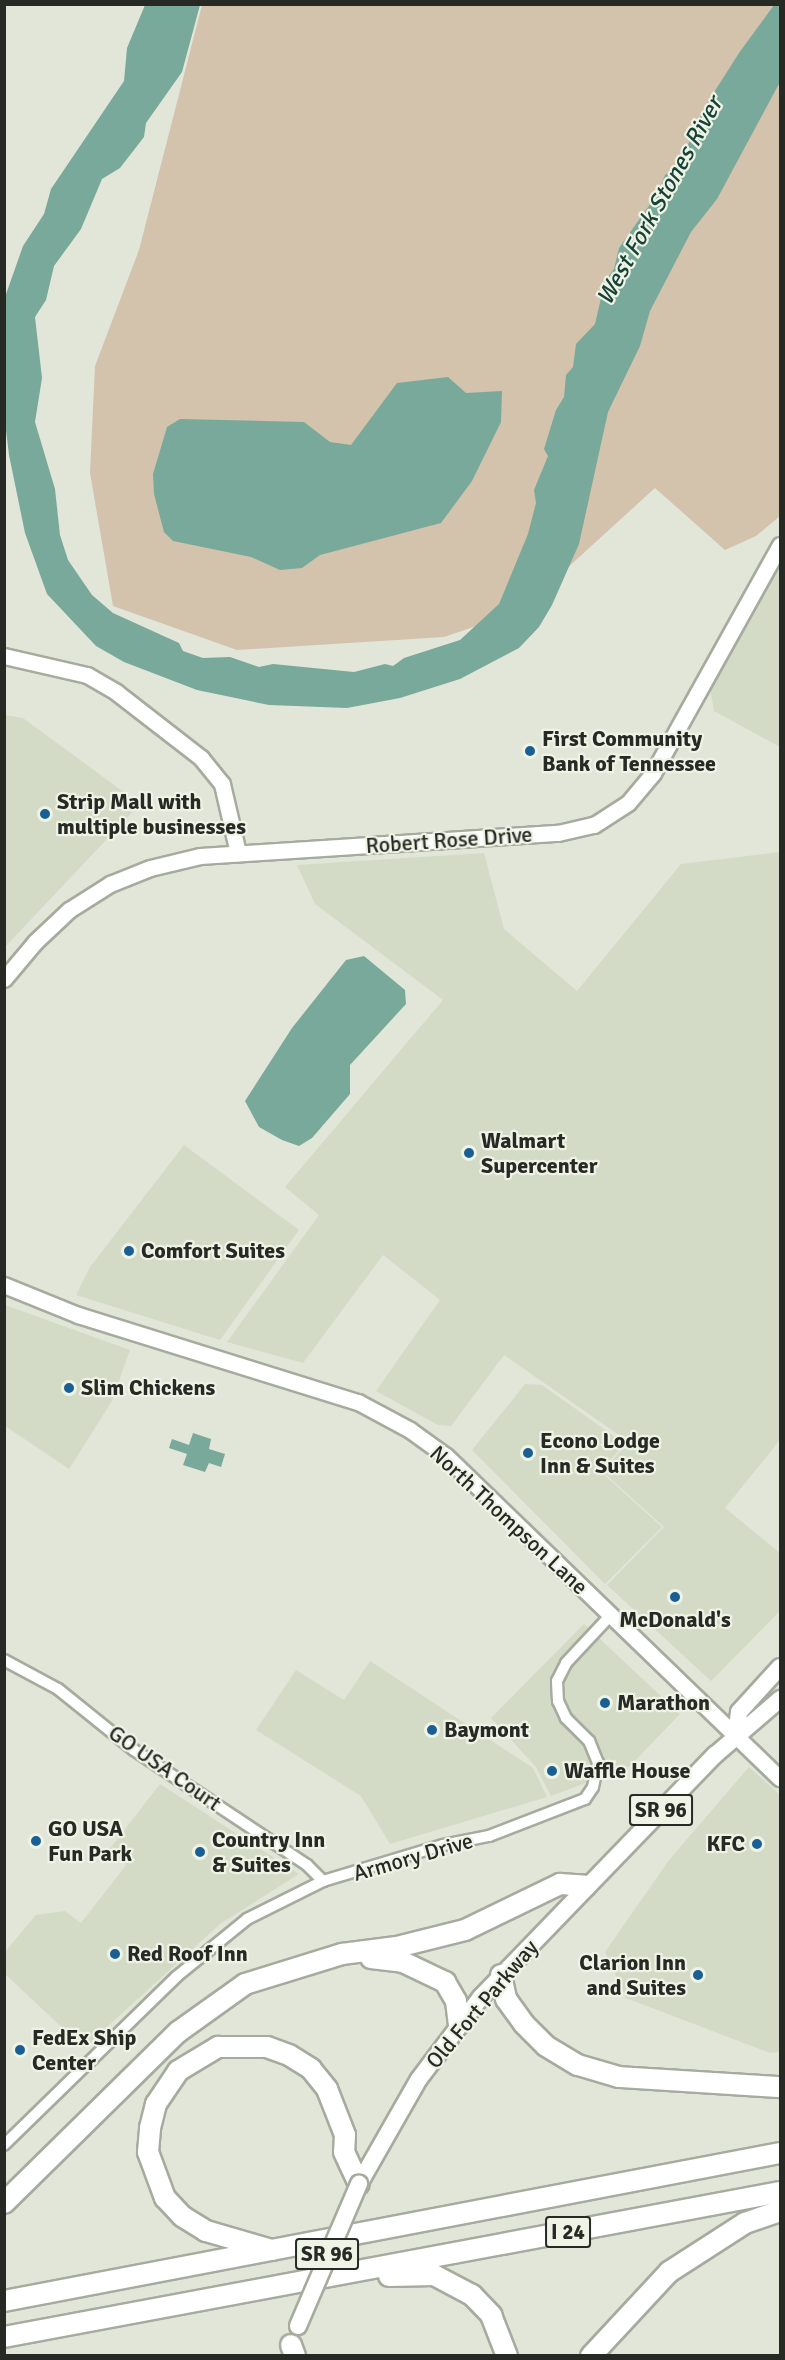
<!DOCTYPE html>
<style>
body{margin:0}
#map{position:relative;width:785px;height:2360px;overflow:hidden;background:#e1e6d9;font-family:Signika,sans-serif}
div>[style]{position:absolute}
.built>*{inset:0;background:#d3dbc6}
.green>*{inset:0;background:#d3c2ac}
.water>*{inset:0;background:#79a99a}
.roads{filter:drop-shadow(2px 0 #a6ab9e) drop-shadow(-2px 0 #a6ab9e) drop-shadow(0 2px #a6ab9e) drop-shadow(0 -2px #a6ab9e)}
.street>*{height:10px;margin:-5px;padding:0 5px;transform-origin:5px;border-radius:5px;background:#fff}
.secondary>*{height:15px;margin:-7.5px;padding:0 7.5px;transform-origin:7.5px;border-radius:7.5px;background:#fff}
.primary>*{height:16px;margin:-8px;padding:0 8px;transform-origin:8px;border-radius:8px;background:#fff}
.highway>*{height:20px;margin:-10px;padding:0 10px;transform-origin:10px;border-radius:10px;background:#fff}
.bridges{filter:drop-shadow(2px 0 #a6ab9e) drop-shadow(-2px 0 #a6ab9e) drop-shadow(0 2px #a6ab9e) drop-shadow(0 -2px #a6ab9e)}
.primary-bridge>*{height:16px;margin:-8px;padding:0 8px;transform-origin:8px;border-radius:8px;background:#fff}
.dots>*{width:16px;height:16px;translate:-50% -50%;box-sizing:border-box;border:3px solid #eef3e6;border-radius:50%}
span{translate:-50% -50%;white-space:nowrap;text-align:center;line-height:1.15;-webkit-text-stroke:4.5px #eef3e6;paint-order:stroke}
.shield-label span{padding:2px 4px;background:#eef3e6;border:2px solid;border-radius:4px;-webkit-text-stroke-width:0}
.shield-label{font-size:21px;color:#272924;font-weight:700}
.poi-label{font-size:22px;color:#272924;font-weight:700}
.left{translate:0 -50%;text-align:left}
.right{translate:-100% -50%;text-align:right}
.street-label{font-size:22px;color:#272924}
.water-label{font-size:24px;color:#174237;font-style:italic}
.frame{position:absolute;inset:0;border:6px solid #272924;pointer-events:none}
</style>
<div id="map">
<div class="built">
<i style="clip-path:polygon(780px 564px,780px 747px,714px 711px,710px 688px)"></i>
<i style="clip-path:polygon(5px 715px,23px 718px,140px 804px,5px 947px)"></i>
<i style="clip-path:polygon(780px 852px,780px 1440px,725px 1508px,780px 1553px,780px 1611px,711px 1681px,607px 1585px,664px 1527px,602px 1471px,629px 1442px,504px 1355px,451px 1426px,438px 1425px,376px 1391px,440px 1300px,383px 1255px,303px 1363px,227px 1342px,319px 1215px,285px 1187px,443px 1000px,315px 904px,297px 865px,484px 853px,504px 929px,577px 991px,681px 864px)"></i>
<i style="clip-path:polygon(184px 1145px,299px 1230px,220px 1340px,76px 1295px,90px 1267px)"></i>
<i style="clip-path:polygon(5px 1305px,130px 1350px,112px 1401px,69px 1469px,5px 1426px)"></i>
<i style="clip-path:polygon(525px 1384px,542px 1385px,625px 1444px,600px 1471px,662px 1527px,605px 1584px,472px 1450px)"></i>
<i style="clip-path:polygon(584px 1624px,680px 1714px,630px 1766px,551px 1796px,536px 1767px,491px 1718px)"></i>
<i style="clip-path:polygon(370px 1661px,533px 1768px,547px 1797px,390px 1844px,361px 1796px,256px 1730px,296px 1670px,344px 1700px)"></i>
<i style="clip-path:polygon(749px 1767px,780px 1795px,780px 2052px,770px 2053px,626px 1998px,605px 1952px,669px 1860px)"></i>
<i style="clip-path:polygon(160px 1784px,299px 1874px,220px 1924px,84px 2048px,5px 1974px,4px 1953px,36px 1915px,65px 1911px,81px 1923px,126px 1865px,108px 1851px)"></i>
</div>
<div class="green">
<i style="clip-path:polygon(202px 5px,780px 5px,780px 516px,756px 536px,725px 550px,655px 488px,520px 611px,444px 637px,237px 650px,113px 606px,90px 473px,95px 366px,139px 250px)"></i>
</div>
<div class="water">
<i style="clip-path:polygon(145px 5px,200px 5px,182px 72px,146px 123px,144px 137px,120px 168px,102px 179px,81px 229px,54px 266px,46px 300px,35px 317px,42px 378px,35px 422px,55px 489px,60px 535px,68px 560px,92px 595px,113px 613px,179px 643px,183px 651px,203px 658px,230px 657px,259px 667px,273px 664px,354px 672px,385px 664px,393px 666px,404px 658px,460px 640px,499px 604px,528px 534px,536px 503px,534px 490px,548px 456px,544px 449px,556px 410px,564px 397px,566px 375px,573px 367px,576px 344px,595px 324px,605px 281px,614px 269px,619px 248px,658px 193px,665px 175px,680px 163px,704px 108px,739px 53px,774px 5px,780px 5px,780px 82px,717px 199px,691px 232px,650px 311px,640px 346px,608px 412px,579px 544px,552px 605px,539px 627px,519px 648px,460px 679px,400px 698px,347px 708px,269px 705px,197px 690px,124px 662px,96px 646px,47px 594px,25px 533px,9px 455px,5px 422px,5px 297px,23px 246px,44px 214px,51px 189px,124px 81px,127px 48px)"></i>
<i style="clip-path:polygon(448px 377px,466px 393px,502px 391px,501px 422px,472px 481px,441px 523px,320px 555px,302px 568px,280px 570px,251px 557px,173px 541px,164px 532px,154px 494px,153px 474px,167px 427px,180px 419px,304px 422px,330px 442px,351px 445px,397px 383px)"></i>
<i style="clip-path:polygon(364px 956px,405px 990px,406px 1004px,350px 1065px,350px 1094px,312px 1138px,299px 1146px,282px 1140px,259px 1127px,245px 1101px,292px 1028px,346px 960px)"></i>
<i style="clip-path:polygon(193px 1433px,211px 1439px,209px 1449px,225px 1454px,221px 1467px,209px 1463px,205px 1472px,183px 1465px,187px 1454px,169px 1448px,172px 1439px,189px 1445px)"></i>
</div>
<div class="roads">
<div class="street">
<i style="left:4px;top:1660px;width:61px;rotate:28.2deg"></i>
<i style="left:58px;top:1689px;width:97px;rotate:38.8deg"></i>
<i style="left:134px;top:1750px;width:208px;rotate:33.6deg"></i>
<i style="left:307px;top:1865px;width:23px;rotate:45deg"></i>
<i style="left:4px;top:2145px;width:240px;rotate:-44.3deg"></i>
<i style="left:176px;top:1977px;width:92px;rotate:-39.2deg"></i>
<i style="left:247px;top:1919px;width:85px;rotate:-26.6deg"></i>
<i style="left:323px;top:1881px;width:125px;rotate:-16.7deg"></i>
<i style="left:443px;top:1845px;width:47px;rotate:-11.1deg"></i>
<i style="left:489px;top:1836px;width:103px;rotate:-21.1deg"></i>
<i style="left:585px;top:1799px;width:14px;rotate:-56deg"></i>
<i style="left:593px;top:1787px;width:25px;rotate:-78deg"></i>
<i style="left:598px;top:1763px;width:24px;rotate:-112deg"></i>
<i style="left:589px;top:1741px;width:33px;rotate:-135deg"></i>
<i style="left:566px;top:1718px;width:19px;rotate:-115deg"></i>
<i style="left:558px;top:1701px;width:20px;rotate:-93deg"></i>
<i style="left:557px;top:1681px;width:20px;rotate:-63deg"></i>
<i style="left:566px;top:1663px;width:64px;rotate:-46.9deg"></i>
</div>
<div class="secondary">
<i style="left:4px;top:656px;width:85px;rotate:12.9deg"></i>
<i style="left:87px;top:675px;width:34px;rotate:30deg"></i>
<i style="left:116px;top:692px;width:108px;rotate:37.8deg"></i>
<i style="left:201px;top:758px;width:33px;rotate:51deg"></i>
<i style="left:222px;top:784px;width:71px;rotate:76.9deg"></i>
<i style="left:4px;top:979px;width:48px;rotate:-50deg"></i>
<i style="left:35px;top:942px;width:47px;rotate:-43.3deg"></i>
<i style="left:69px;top:910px;width:49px;rotate:-32.4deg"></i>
<i style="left:110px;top:884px;width:43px;rotate:-21.8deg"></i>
<i style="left:150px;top:868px;width:51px;rotate:-13.5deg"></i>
<i style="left:200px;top:856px;width:359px;rotate:-3.7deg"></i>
<i style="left:558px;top:833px;width:37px;rotate:-13deg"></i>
<i style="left:594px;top:825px;width:40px;rotate:-32.9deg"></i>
<i style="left:628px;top:803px;width:39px;rotate:-50deg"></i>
<i style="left:653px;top:773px;width:261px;rotate:-60.9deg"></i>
<i style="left:4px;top:1285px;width:80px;rotate:22.1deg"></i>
<i style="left:78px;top:1315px;width:293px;rotate:17.3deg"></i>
<i style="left:358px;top:1402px;width:59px;rotate:28.3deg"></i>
<i style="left:410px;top:1430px;width:44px;rotate:35.8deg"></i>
<i style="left:446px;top:1456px;width:464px;rotate:44deg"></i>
</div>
<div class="primary">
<i style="left:736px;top:1736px;width:24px;rotate:-83deg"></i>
<i style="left:739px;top:1712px;width:61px;rotate:-47.7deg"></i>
<i style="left:359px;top:2184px;width:121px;rotate:-60.3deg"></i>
<i style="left:419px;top:2079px;width:103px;rotate:-52.9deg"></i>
<i style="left:481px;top:1997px;width:337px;rotate:-46deg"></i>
<i style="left:715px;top:1755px;width:86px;rotate:-40.7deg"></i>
</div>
<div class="highway">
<i style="left:371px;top:1958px;width:32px;rotate:7deg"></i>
<i style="left:403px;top:1962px;width:47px;rotate:25.5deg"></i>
<i style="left:445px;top:1982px;width:22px;rotate:60deg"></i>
<i style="left:456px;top:2001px;width:23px;rotate:83deg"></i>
<i style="left:501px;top:1975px;width:25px;rotate:78deg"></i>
<i style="left:506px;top:1999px;width:31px;rotate:54deg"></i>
<i style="left:524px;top:2024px;width:31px;rotate:45deg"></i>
<i style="left:546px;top:2046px;width:37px;rotate:31deg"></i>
<i style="left:578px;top:2065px;width:43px;rotate:16.3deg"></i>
<i style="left:619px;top:2077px;width:161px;rotate:3.6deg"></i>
<i style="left:4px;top:2203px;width:244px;rotate:-44.5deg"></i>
<i style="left:178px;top:2032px;width:82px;rotate:-35.6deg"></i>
<i style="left:245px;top:1984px;width:102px;rotate:-17.2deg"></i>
<i style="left:342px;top:1954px;width:55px;rotate:-7.3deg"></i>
<i style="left:397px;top:1947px;width:70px;rotate:-14deg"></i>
<i style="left:465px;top:1930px;width:106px;rotate:-25.8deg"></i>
<i style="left:560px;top:1884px;width:26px;rotate:4deg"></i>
<i style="left:272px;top:2250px;width:69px;rotate:-163.9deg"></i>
<i style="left:206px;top:2231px;width:28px;rotate:-148deg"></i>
<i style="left:182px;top:2216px;width:25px;rotate:-133deg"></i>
<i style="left:165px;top:2198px;width:49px;rotate:-110.3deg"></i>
<i style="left:148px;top:2152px;width:24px;rotate:-85deg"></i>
<i style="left:150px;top:2128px;width:25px;rotate:-76deg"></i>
<i style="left:156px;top:2104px;width:40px;rotate:-56deg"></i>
<i style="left:178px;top:2071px;width:47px;rotate:-31deg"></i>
<i style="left:218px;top:2047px;width:49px"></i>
<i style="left:267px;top:2047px;width:23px;rotate:20deg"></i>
<i style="left:289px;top:2055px;width:26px;rotate:32deg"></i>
<i style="left:311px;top:2069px;width:26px;rotate:51deg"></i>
<i style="left:327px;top:2089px;width:49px;rotate:68.6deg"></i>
<i style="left:345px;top:2135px;width:17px;rotate:93deg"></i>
<i style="left:344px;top:2152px;width:35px;rotate:65deg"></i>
<i style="left:389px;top:2276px;width:45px;rotate:-1.3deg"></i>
<i style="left:434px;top:2275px;width:43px;rotate:27.8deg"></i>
<i style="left:472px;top:2295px;width:28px;rotate:46deg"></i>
<i style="left:491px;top:2315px;width:44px;rotate:68.7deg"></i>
<i style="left:4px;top:2301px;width:790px;rotate:-10.8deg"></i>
<i style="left:4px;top:2337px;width:789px;rotate:-10.58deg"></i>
<i style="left:291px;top:2345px;width:12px;rotate:70deg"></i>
<i style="left:591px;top:2356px;width:115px;rotate:-47.1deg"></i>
<i style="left:669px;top:2272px;width:90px;rotate:-32.8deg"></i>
<i style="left:745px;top:2223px;width:37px;rotate:-19deg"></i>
</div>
</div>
<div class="bridges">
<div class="primary-bridge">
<i style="left:298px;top:2326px;width:155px;rotate:-66.8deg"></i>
</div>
</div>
<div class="dots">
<i style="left:530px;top:751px;background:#1a5f94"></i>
<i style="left:45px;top:814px;background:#1a5f94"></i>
<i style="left:469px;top:1153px;background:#1a5f94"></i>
<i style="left:129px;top:1251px;background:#1a5f94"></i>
<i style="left:69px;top:1388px;background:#1a5f94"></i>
<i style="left:528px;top:1453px;background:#1a5f94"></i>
<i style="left:675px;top:1597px;background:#1a5f94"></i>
<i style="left:605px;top:1703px;background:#1a5f94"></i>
<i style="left:432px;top:1730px;background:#1a5f94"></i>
<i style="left:552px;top:1771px;background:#1a5f94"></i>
<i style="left:36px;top:1841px;background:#1a5f94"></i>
<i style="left:757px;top:1844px;background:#1a5f94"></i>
<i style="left:200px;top:1852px;background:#1a5f94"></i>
<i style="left:115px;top:1954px;background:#1a5f94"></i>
<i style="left:698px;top:1975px;background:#1a5f94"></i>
<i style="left:20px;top:2050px;background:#1a5f94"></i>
</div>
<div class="shield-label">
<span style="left:661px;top:1810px">SR 96</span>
<span style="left:568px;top:2232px">I 24</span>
<span style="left:327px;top:2254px">SR 96</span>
</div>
<div class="poi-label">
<span class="left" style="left:542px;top:751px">First Community<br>Bank of Tennessee</span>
<span class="left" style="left:57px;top:814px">Strip Mall with<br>multiple businesses</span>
<span class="left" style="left:481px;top:1153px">Walmart<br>Supercenter</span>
<span class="left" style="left:141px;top:1251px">Comfort Suites</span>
<span class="left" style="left:81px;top:1388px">Slim Chickens</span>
<span class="left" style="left:540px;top:1453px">Econo Lodge<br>Inn &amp; Suites</span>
<span style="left:675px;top:1620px">McDonald's</span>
<span class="left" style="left:617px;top:1703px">Marathon</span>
<span class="left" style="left:444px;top:1730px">Baymont</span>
<span class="left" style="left:564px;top:1771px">Waffle House</span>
<span class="left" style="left:48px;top:1841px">GO USA<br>Fun Park</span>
<span class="left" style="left:212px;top:1852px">Country Inn<br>&amp; Suites</span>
<span class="right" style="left:745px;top:1844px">KFC</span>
<span class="left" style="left:127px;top:1954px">Red Roof Inn</span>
<span class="right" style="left:686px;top:1975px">Clarion Inn<br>and Suites</span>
<span class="left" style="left:32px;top:2050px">FedEx Ship<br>Center</span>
</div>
<div class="street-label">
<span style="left:449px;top:840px;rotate:-4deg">Robert Rose Drive</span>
<span style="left:509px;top:1520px;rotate:43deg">North Thompson Lane</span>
<span style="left:165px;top:1768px;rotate:35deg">GO USA Court</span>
<span style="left:413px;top:1857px;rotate:-16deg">Armory Drive</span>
<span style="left:482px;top:2004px;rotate:-50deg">Old Fort Parkway</span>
</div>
<div class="water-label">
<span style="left:660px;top:201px;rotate:-61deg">West Fork Stones River</span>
</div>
<div class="frame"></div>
</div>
